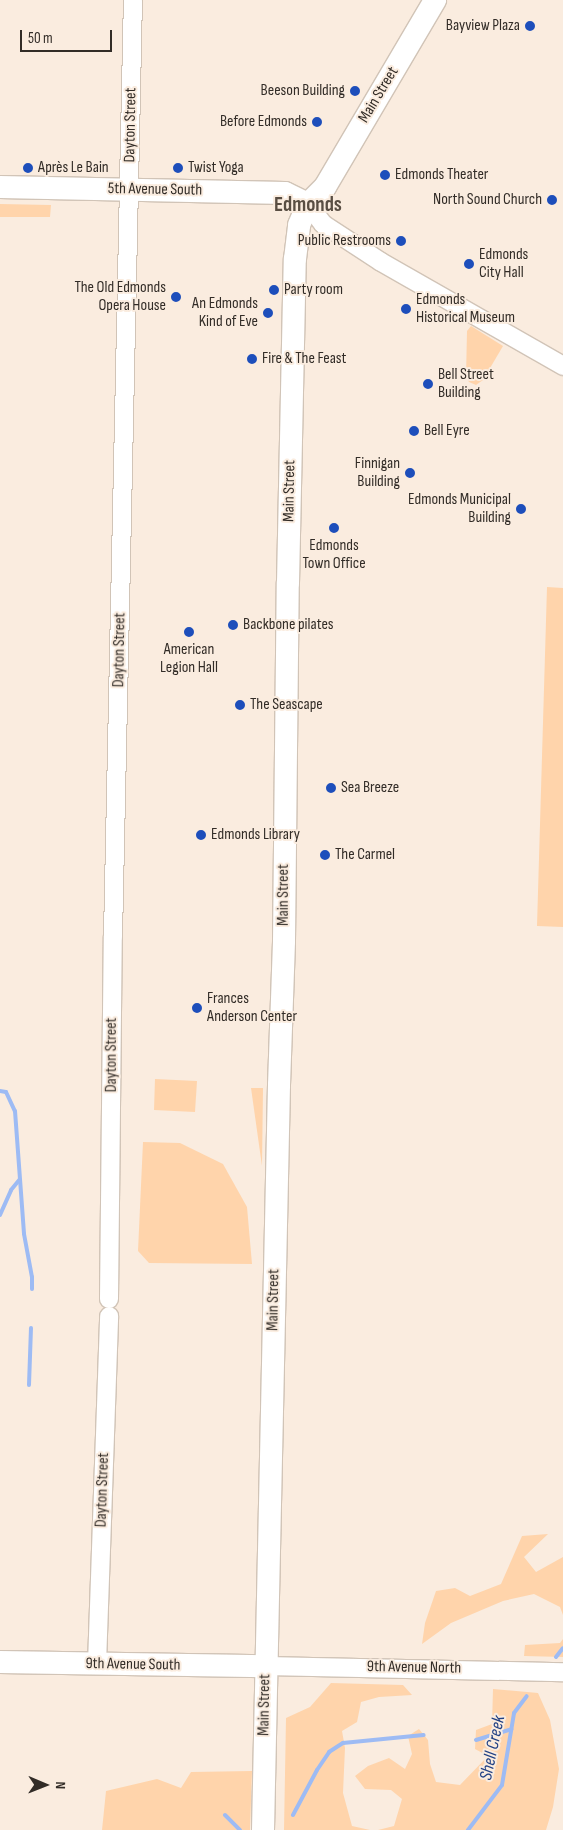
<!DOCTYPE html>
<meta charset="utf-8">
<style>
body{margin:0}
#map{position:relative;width:563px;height:1830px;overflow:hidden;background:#faecdf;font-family:"Sofia Sans Condensed",sans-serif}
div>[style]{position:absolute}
.green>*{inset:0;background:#ffd4ab}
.stream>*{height:4px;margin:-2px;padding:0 2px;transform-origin:2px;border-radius:2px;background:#9dbbf4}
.roads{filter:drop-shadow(1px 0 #d1c4b7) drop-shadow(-1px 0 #d1c4b7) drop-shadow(0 1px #d1c4b7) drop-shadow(0 -1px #d1c4b7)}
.minor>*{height:18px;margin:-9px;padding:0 9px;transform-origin:9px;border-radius:9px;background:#fff}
.major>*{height:22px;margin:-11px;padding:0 11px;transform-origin:11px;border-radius:11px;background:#fff}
.dots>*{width:14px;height:14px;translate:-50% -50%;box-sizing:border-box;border:2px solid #faecdf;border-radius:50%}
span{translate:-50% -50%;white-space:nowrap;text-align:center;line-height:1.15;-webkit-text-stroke:4px #faecdf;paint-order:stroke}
.poi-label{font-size:16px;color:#322c27}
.right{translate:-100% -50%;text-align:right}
.left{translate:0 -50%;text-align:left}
.street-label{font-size:16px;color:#322c27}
.water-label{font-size:18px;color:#224184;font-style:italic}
.district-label{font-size:21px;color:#594e43;font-weight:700}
.north{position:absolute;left:20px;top:1760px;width:50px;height:50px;-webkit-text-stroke:4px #faecdf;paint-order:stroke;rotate:91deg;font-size:14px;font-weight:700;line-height:20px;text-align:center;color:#322c27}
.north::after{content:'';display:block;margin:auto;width:18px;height:22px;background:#322c27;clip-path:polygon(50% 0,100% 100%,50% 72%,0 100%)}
.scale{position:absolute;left:20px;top:30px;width:92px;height:22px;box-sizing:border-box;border:2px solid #322c27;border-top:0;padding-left:6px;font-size:15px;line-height:18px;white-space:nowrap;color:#322c27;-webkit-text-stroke:4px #faecdf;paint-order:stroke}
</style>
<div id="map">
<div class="green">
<i style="clip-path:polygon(0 204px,51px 205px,50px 217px,0 217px)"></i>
<i style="clip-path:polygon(471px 326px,503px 346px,483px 380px,476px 385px,469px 382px,466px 377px,467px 331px)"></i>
<i style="clip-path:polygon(547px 587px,563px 588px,563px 927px,537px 926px)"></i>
<i style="clip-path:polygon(155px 1079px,197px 1081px,195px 1112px,154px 1110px)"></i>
<i style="clip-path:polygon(251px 1088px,263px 1088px,262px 1166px)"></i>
<i style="clip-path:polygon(143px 1142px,180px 1143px,223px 1164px,247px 1207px,252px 1264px,149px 1263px,138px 1251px)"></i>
<i style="clip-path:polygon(548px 1534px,524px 1557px,536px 1572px,563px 1557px,563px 1615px,560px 1607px,534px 1594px,503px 1601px,451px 1623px,422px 1644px,425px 1623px,436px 1591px,455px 1588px,470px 1596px,501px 1584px,522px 1536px)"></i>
<i style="clip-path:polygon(563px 1639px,563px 1657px,524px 1656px,525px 1645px,560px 1643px)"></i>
<i style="clip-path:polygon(331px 1683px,403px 1685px,412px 1695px,379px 1697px,361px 1702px,357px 1722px,342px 1731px,345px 1748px,343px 1793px,352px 1826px,370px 1830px,284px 1830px,286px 1718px,310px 1707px)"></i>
<i style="clip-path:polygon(493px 1689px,538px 1693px,550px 1720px,559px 1769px,553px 1807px,546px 1830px,378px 1830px,394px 1826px,402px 1799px,391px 1790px,365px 1789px,355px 1776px,368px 1766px,389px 1758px,405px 1769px,412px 1754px,408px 1736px,419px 1729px,428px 1740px,430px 1764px,436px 1782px,460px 1785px,488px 1756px,475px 1749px,476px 1730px,492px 1724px)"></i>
<i style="clip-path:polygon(252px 1771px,250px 1830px,102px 1830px,106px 1791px,157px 1779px,181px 1788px,191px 1772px)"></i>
</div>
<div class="stream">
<i style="left:0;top:1091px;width:6px;rotate:9deg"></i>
<i style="left:6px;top:1092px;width:21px;rotate:65deg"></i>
<i style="left:15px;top:1111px;width:123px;rotate:85.8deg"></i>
<i style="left:24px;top:1234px;width:44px;rotate:79.5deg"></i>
<i style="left:32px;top:1277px;width:12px;rotate:90deg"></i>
<i style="left:0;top:1215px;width:27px;rotate:-66deg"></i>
<i style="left:11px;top:1190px;width:13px;rotate:-51deg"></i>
<i style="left:29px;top:1385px;width:57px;rotate:-88deg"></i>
<i style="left:556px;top:1657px;width:11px;rotate:-52deg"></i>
<i style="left:476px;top:1740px;width:37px;rotate:-17deg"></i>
<i style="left:225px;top:1815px;width:21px;rotate:45deg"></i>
<i style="left:293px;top:1815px;width:51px;rotate:-61.9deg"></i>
<i style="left:317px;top:1770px;width:22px;rotate:-56deg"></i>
<i style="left:329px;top:1752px;width:17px;rotate:-33deg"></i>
<i style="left:343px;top:1743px;width:81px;rotate:-5.6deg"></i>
<i style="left:468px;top:1830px;width:56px;rotate:-52.9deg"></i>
<i style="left:502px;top:1785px;width:73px;rotate:-80.5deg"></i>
<i style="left:514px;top:1713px;width:21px;rotate:-53deg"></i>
</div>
<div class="roads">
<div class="minor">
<i style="left:308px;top:204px;width:25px;rotate:53deg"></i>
<i style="left:323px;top:224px;width:69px;rotate:33.2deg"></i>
<i style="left:381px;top:262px;width:210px;rotate:29.7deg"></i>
<i style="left:109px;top:1299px;width:363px;rotate:-89.4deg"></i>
<i style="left:113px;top:936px;width:936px;rotate:-88.78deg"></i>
<i style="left:97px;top:1664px;width:348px;rotate:-88deg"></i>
<i style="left:266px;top:1666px;width:297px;rotate:1.2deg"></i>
</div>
<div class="major">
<i style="left:0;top:187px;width:285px;rotate:1.2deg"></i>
<i style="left:285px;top:193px;width:25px;rotate:26deg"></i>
<i style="left:0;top:1662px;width:266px;rotate:0.9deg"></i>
<i style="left:263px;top:1830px;width:745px;rotate:-88.77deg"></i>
<i style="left:279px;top:1085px;width:144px;rotate:-88deg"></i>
<i style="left:284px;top:941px;width:358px;rotate:-89.4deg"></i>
<i style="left:288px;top:583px;width:324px;rotate:-88.8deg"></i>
<i style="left:295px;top:259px;width:34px;rotate:-83deg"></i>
<i style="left:299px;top:225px;width:23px;rotate:-67deg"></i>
<i style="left:308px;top:204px;width:24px;rotate:-45deg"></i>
<i style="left:325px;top:187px;width:217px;rotate:-59.5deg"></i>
</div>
</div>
<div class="dots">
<i style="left:530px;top:26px;background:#1d4ebb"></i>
<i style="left:355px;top:91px;background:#1d4ebb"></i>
<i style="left:317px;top:122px;background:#1d4ebb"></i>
<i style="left:28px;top:168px;background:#1d4ebb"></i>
<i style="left:178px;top:168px;background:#1d4ebb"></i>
<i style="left:385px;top:175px;background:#1d4ebb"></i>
<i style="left:552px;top:200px;background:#1d4ebb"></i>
<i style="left:401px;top:241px;background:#1d4ebb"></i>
<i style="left:469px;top:264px;background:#1d4ebb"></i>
<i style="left:274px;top:290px;background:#1d4ebb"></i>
<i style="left:176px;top:297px;background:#1d4ebb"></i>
<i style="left:406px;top:309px;background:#1d4ebb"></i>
<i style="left:268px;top:313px;background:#1d4ebb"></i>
<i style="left:252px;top:359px;background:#1d4ebb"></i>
<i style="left:428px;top:384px;background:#1d4ebb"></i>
<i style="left:414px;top:431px;background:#1d4ebb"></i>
<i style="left:410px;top:473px;background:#1d4ebb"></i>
<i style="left:521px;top:509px;background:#1d4ebb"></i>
<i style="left:334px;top:528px;background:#1d4ebb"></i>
<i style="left:233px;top:625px;background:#1d4ebb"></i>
<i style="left:189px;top:632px;background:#1d4ebb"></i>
<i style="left:240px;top:705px;background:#1d4ebb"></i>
<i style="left:331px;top:788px;background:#1d4ebb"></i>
<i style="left:201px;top:835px;background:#1d4ebb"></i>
<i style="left:325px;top:855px;background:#1d4ebb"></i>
<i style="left:197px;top:1008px;background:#1d4ebb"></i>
</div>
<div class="poi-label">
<span class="right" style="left:520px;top:26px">Bayview Plaza</span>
<span class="right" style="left:345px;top:91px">Beeson Building</span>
<span class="right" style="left:307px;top:122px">Before Edmonds</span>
<span class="left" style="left:38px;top:168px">Après Le Bain</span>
<span class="left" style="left:188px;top:168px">Twist Yoga</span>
<span class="left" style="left:395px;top:175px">Edmonds Theater</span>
<span class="right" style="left:542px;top:200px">North Sound Church</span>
<span class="right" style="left:391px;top:241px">Public Restrooms</span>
<span class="left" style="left:479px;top:264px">Edmonds<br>City Hall</span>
<span class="right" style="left:166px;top:297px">The Old Edmonds<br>Opera House</span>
<span class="left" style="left:284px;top:290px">Party room</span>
<span class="left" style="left:416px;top:309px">Edmonds<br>Historical Museum</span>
<span class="right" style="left:258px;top:313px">An Edmonds<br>Kind of Eve</span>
<span class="left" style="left:262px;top:359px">Fire &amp; The Feast</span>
<span class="left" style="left:438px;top:384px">Bell Street<br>Building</span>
<span class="left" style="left:424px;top:431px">Bell Eyre</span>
<span class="right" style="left:400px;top:473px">Finnigan<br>Building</span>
<span class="right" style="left:511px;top:509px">Edmonds Municipal<br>Building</span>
<span style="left:334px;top:555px">Edmonds<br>Town Office</span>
<span class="left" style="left:243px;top:625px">Backbone pilates</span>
<span style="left:189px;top:659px">American<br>Legion Hall</span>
<span class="left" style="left:250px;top:705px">The Seascape</span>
<span class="left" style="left:341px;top:788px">Sea Breeze</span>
<span class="left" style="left:211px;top:835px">Edmonds Library</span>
<span class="left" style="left:335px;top:855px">The Carmel</span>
<span class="left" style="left:207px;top:1008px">Frances<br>Anderson Center</span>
</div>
<div class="street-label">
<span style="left:379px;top:95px;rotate:-59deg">Main Street</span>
<span style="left:131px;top:125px;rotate:-89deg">Dayton Street</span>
<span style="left:155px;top:190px;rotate:1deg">5th Avenue South</span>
<span style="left:290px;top:491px;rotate:-89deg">Main Street</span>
<span style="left:120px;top:650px;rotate:-89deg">Dayton Street</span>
<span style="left:284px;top:895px;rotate:-90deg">Main Street</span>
<span style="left:112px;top:1055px;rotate:-90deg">Dayton Street</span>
<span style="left:274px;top:1300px;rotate:-89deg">Main Street</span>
<span style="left:103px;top:1490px;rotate:-88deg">Dayton Street</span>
<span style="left:133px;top:1665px;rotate:1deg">9th Avenue South</span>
<span style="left:414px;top:1668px;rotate:1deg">9th Avenue North</span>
<span style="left:265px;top:1705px;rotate:-89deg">Main Street</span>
</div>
<div class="water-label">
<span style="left:493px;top:1748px;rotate:-78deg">Shell Creek</span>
</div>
<div class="district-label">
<span style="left:308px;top:205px">Edmonds</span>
</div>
<div class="north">N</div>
<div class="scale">50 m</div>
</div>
